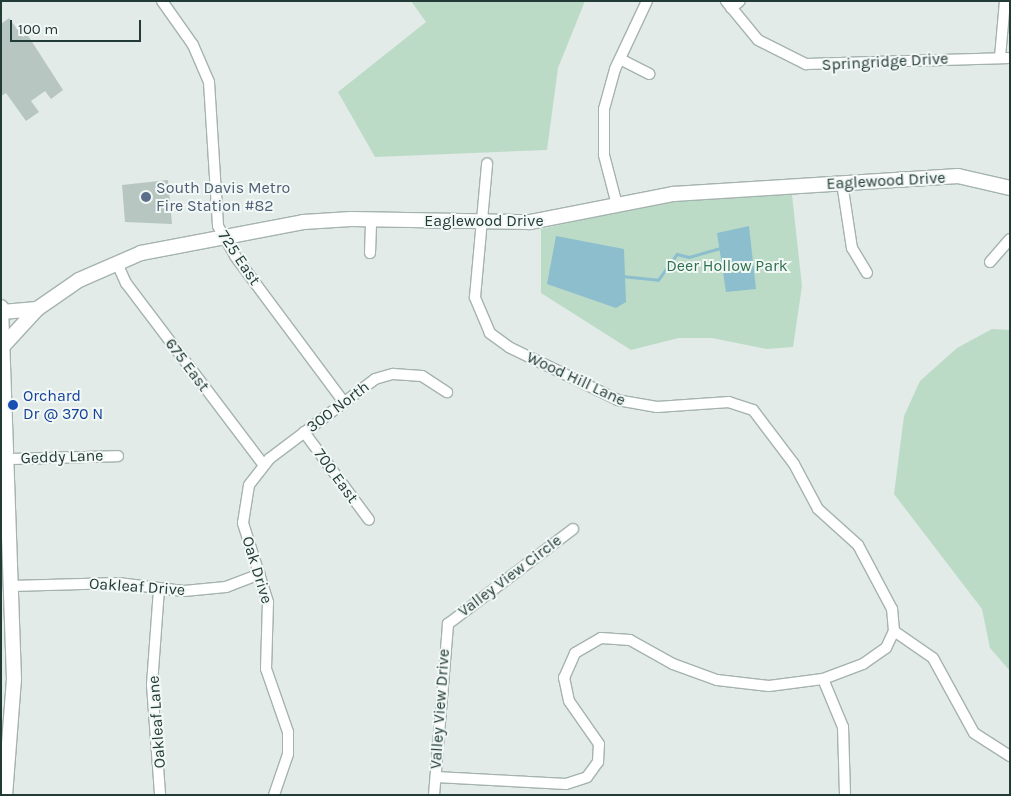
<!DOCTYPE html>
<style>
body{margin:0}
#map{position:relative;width:1011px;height:796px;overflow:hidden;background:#e2ebe8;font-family:Karla,sans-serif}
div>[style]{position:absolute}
.green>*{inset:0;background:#bcdbc7}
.water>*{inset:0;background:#8cbece}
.stream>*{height:2.5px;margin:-1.25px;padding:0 1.25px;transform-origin:1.25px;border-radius:1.25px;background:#8cbece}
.building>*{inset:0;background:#b7c6c1}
.roads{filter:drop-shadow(1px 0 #a5b3af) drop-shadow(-1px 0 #a5b3af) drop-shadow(0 1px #a5b3af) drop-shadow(0 -1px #a5b3af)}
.street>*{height:10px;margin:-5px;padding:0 5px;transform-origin:5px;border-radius:5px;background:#fff}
.secondary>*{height:14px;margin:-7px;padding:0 7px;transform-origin:7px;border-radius:7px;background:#fff}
.dots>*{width:14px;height:14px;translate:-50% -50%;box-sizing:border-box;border:2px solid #f2f8f6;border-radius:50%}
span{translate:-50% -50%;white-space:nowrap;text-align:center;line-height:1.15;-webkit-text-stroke:4px #f2f8f6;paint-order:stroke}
.street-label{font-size:16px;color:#233b37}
.service-label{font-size:16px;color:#4e5e75}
.left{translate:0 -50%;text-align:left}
.park-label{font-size:16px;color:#2f704e}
.transit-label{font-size:16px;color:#164399}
.frame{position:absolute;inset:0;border:2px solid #233b37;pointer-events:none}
.scale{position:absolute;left:10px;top:20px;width:131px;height:22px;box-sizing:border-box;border:2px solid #233b37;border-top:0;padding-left:6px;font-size:15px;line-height:18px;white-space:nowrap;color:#233b37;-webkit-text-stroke:4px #f2f8f6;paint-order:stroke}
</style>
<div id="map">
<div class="green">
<i style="clip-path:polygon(411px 1px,585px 1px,558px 68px,547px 150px,375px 157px,338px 92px,426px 22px)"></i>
<i style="clip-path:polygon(724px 195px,792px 195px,802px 286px,793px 347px,767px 349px,712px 338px,679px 338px,631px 350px,541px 293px,541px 229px,674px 199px)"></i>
<i style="clip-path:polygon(992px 329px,1010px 330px,1010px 671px,990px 648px,982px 609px,894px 494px,904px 416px,920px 381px,957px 348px)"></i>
</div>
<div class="water">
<i style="clip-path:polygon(749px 226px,756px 289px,726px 292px,717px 233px)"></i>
<i style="clip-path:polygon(556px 236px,624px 249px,626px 302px,616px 308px,547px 284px)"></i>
</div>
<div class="stream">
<i style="left:622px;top:276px;width:36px;rotate:6deg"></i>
<i style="left:658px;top:280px;width:32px;rotate:-54deg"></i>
<i style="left:677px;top:254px;width:12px;rotate:14deg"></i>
<i style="left:689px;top:257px;width:33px;rotate:-16deg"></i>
</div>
<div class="building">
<i style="clip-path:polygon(9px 18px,23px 37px,27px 34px,63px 90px,51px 99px,45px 91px,31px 101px,39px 112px,26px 121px,6px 93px,1px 96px,1px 24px)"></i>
<i style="clip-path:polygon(168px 180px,172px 224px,125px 222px,122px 185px)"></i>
</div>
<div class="roads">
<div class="street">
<i style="left:162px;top:1px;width:54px;rotate:54.8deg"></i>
<i style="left:193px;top:45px;width:40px;rotate:66.6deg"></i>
<i style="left:209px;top:82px;width:144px;rotate:86.4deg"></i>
<i style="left:218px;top:226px;width:34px;rotate:60deg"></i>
<i style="left:235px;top:256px;width:182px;rotate:53.3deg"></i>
<i style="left:726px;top:1px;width:50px;rotate:50.6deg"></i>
<i style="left:758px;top:40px;width:54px;rotate:26.6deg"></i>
<i style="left:806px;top:64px;width:204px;rotate:-1.7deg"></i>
<i style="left:731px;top:8px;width:11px;rotate:-38deg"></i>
<i style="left:1000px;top:57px;width:56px;rotate:-84.9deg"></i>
<i style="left:620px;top:59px;width:33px;rotate:27deg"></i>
<i style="left:842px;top:183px;width:66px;rotate:81.3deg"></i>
<i style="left:852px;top:248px;width:29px;rotate:59deg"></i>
<i style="left:617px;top:205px;width:52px;rotate:-104.6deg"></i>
<i style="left:604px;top:155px;width:46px;rotate:-90deg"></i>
<i style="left:604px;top:109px;width:41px;rotate:-74.6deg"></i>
<i style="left:615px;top:69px;width:75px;rotate:-64.8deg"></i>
<i style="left:370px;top:253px;width:34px;rotate:-88deg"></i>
<i style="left:990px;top:262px;width:30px;rotate:-49deg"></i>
<i style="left:117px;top:263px;width:22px;rotate:66deg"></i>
<i style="left:126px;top:283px;width:227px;rotate:52.9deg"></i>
<i style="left:304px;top:432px;width:109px;rotate:53.5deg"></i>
<i style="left:7px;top:459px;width:111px;rotate:-1.5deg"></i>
<i style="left:11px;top:586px;width:107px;rotate:-1.6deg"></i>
<i style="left:118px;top:583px;width:66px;rotate:6.9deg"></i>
<i style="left:184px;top:591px;width:42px;rotate:-5.4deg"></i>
<i style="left:226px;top:587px;width:36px;rotate:-21deg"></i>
<i style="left:159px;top:589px;width:96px;rotate:94.2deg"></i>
<i style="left:152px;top:685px;width:110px;rotate:85.8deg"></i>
<i style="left:894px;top:631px;width:47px;rotate:34.7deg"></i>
<i style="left:933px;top:658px;width:85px;rotate:61.3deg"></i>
<i style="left:974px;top:733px;width:43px;rotate:32.6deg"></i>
<i style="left:823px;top:679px;width:52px;rotate:67.4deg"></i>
<i style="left:843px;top:727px;width:68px;rotate:88.3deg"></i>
<i style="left:436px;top:777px;width:130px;rotate:3.1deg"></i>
<i style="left:566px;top:784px;width:22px;rotate:-18deg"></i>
<i style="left:587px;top:777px;width:19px;rotate:-54deg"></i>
<i style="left:598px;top:762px;width:18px;rotate:-87deg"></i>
<i style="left:599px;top:744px;width:52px;rotate:-124.9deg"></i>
<i style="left:569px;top:701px;width:24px;rotate:-102deg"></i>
<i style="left:564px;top:678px;width:27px;rotate:-66deg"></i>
<i style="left:575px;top:653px;width:30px;rotate:-30deg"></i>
<i style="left:601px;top:638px;width:29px;rotate:4deg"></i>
<i style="left:630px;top:640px;width:49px;rotate:29.2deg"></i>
<i style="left:673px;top:664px;width:47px;rotate:20deg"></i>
<i style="left:717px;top:680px;width:52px;rotate:6.6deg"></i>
<i style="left:769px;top:686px;width:54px;rotate:-7.4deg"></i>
<i style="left:823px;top:679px;width:43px;rotate:-20.6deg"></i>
<i style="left:863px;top:664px;width:28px;rotate:-35deg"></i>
<i style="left:886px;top:648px;width:19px;rotate:-65deg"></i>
<i style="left:894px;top:631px;width:22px;rotate:-95deg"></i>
<i style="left:892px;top:609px;width:72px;rotate:-118deg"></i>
<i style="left:858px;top:545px;width:54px;rotate:-138deg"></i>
<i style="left:818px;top:509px;width:51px;rotate:-118.1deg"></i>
<i style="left:794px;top:464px;width:68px;rotate:-127.2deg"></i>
<i style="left:753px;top:410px;width:25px;rotate:-162deg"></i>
<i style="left:729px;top:402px;width:72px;rotate:176deg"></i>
<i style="left:657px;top:407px;width:40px;rotate:-170deg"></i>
<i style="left:618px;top:400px;width:121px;rotate:-154.1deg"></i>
<i style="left:509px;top:347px;width:24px;rotate:-144deg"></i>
<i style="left:490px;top:333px;width:39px;rotate:-113deg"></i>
<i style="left:475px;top:297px;width:134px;rotate:-84.8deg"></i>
<i style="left:274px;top:795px;width:43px;rotate:-71.1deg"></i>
<i style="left:288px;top:754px;width:22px;rotate:-90deg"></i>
<i style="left:288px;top:732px;width:67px;rotate:-109.2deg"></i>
<i style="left:266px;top:669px;width:67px;rotate:-88.3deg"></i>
<i style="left:268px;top:602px;width:83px;rotate:-107.6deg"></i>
<i style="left:243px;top:523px;width:38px;rotate:-81deg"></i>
<i style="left:249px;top:485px;width:33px;rotate:-52deg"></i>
<i style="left:269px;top:459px;width:133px;rotate:-37deg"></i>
<i style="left:375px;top:379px;width:19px;rotate:-16deg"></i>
<i style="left:393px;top:374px;width:29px;rotate:4deg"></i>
<i style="left:422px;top:376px;width:30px;rotate:33deg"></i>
<i style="left:434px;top:795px;width:172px;rotate:-85.3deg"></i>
<i style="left:448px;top:624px;width:157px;rotate:-37.2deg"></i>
</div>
<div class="secondary">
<i style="left:1px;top:307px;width:372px;rotate:88deg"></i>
<i style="left:14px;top:679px;width:116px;rotate:94.4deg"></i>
<i style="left:2px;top:312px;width:35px;rotate:-5deg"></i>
<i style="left:37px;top:309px;width:51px;rotate:-34.6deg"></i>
<i style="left:79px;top:280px;width:68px;rotate:-23.5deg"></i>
<i style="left:141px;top:253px;width:165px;rotate:-10.8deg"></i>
<i style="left:303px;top:222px;width:48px;rotate:-3.6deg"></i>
<i style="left:351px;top:219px;width:179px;rotate:1deg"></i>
<i style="left:530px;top:222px;width:146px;rotate:-11.1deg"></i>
<i style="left:673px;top:194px;width:286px;rotate:-3.6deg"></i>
<i style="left:958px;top:176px;width:53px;rotate:13deg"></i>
<i style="left:3px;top:346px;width:50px;rotate:-47.4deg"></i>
</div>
</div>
<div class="dots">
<i style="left:146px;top:197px;background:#5c6f8a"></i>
<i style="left:13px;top:405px;background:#1a4fb4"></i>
</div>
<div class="street-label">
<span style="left:885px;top:62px;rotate:-3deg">Springridge Drive</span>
<span style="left:886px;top:181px;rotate:-3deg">Eaglewood Drive</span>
<span style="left:484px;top:221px">Eaglewood Drive</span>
<span style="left:239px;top:258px;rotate:56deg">725 East</span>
<span style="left:187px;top:365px;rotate:53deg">675 East</span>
<span style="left:576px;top:379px;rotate:25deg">Wood Hill Lane</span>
<span style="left:338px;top:407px;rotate:-37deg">300 North</span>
<span style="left:62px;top:457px;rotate:-2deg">Geddy Lane</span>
<span style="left:336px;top:476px;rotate:54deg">700 East</span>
<span style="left:257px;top:570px;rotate:73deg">Oak Drive</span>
<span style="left:510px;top:576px;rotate:-37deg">Valley View Circle</span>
<span style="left:137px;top:587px;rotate:4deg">Oakleaf Drive</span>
<span style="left:440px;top:709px;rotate:-86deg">Valley View Drive</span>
<span style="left:157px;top:722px;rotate:-94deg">Oakleaf Lane</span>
</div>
<div class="service-label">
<span class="left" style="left:156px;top:197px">South Davis Metro<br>Fire Station #82</span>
</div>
<div class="park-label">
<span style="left:727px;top:266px">Deer Hollow Park</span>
</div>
<div class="transit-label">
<span class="left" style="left:23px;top:405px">Orchard<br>Dr @ 370 N</span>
</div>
<div class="frame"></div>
<div class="scale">100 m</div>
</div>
